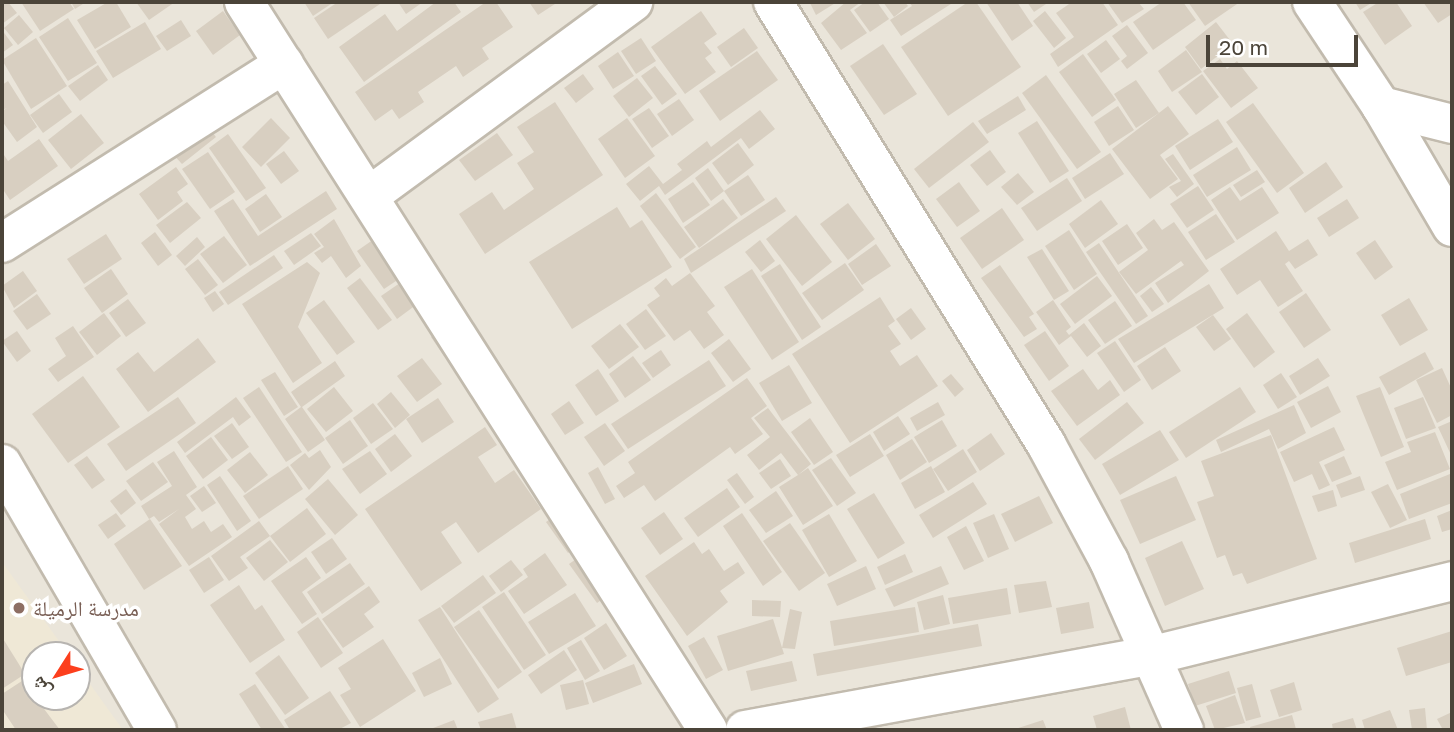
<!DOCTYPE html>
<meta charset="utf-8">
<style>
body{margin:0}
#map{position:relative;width:1454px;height:732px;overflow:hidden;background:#f6f3ec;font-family:"Golos Text","Noto Naskh Arabic",sans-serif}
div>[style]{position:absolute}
.residential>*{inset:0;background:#eae5da}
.education>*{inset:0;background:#efe8d6}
.building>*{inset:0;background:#d8cfc1}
.roads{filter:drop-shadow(2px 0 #c2bbae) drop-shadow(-2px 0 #c2bbae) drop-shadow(0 2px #c2bbae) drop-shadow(0 -2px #c2bbae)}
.minor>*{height:38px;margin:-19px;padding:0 19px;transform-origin:19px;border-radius:19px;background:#fff}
.dots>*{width:19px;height:19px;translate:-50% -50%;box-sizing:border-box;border:4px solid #fff;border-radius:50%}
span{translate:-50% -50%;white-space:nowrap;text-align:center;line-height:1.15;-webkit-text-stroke:7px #fff;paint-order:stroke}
.education-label{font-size:21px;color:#785e54}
.left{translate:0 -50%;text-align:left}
.frame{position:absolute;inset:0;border:4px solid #4b4439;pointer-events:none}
.north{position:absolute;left:21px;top:641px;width:70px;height:70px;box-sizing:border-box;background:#fff;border:2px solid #b7b4b0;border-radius:50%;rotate:233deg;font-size:19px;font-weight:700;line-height:28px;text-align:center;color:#4b4439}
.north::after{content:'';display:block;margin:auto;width:24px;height:32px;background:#fc3f1d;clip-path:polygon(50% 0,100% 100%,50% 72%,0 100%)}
.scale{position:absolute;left:1206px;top:35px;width:152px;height:32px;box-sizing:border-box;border:4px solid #4b4439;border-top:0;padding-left:9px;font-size:21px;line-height:24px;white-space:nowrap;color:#4b4439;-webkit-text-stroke:5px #fff;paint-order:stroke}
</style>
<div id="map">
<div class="residential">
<i style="clip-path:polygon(evenodd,2px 2px,1452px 2px,1452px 730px,2px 730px,2px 2px,35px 655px,77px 655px,77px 697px,35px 697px,35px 655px)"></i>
</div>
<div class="education">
<i style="clip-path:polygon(2px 562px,69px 655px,35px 655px,35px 697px,77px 697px,77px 666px,123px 730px,2px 730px)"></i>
</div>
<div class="building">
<i style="clip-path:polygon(2px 2px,8px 2px,17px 13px,2px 24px)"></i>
<i style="clip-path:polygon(21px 2px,69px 2px,74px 9px,40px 31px)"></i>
<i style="clip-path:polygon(71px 2px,86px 2px,75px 9px)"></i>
<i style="clip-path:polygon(108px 2px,116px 2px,131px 27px,95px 49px,77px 20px)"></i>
<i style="clip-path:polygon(136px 2px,175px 2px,149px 20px)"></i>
<i style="clip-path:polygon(304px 2px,334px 2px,313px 16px)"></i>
<i style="clip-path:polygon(338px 2px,383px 2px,328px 39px,314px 18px)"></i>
<i style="clip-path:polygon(398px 2px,423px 2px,406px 14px)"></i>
<i style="clip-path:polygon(436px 2px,454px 2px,461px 12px,364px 82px,339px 47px,385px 14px,397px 31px)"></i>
<i style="clip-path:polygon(486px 2px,496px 2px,513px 27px,482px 48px,489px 59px,463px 77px,456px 66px,418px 92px,424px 102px,399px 119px,392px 109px,375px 121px,355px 92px)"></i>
<i style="clip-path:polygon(529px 2px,558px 2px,538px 15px)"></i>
<i style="clip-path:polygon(837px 2px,816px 15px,810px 3px,812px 2px)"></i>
<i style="clip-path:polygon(846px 2px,861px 2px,850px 10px,867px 33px,841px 50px,821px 23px)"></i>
<i style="clip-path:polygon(865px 2px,877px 2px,889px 19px,870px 32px,854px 10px)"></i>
<i style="clip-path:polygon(883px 2px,905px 2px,908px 6px,894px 17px)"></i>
<i style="clip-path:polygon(909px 2px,954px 2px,901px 36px,890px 20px,912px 6px)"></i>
<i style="clip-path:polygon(968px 2px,976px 2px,1021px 67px,948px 116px,901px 47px)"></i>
<i style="clip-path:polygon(986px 2px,1017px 2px,1033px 26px,1012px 41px)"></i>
<i style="clip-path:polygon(1027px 2px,1049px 2px,1034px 12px)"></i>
<i style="clip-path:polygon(1072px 2px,1102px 2px,1118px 25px,1058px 67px,1050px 54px,1074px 37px,1056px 13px)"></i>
<i style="clip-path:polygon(1107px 2px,1138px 2px,1144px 9px,1122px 23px)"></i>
<i style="clip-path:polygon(1162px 2px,1183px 2px,1196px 20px,1153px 50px,1133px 22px)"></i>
<i style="clip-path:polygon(1188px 2px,1240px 2px,1205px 26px)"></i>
<i style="clip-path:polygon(1355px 2px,1373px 2px,1360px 10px)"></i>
<i style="clip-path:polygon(1379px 2px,1396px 2px,1412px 26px,1385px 45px,1363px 12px)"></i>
<i style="clip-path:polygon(1423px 2px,1452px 2px,1452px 14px,1438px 23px)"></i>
<i style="clip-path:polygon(223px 11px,240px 35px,213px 55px,196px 31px)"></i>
<i style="clip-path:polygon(701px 11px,717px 34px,704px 43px,712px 53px,705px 58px,716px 72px,685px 94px,651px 47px)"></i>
<i style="clip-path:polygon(1045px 11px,1066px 38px,1054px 48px,1033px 21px)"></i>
<i style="clip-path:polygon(19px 15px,33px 32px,18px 45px,4px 28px)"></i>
<i style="clip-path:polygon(68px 18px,97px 63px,68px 81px,39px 37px)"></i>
<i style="clip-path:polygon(181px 20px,191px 36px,167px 51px,156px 36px)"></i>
<i style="clip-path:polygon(145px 22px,161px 49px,113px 78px,96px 51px)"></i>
<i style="clip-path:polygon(1216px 22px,1233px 44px,1201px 69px,1185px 47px)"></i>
<i style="clip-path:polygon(1127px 25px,1148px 53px,1127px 69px,1121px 61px,1127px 56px,1112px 36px)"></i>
<i style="clip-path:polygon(744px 28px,758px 48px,731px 67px,717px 47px)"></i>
<i style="clip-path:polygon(2px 30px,13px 45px,2px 53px)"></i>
<i style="clip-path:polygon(36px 38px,67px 86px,31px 109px,2px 60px)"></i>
<i style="clip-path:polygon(641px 38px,656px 61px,636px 74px,621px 51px)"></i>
<i style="clip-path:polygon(1106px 40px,1120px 59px,1101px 73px,1087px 54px)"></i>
<i style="clip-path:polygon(883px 44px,917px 94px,884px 115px,850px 66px)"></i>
<i style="clip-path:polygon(1186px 50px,1202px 72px,1172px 92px,1158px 71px)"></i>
<i style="clip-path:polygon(757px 51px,778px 80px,720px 121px,699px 91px)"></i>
<i style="clip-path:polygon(618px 52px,634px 76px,613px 89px,598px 66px)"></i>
<i style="clip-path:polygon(1083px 54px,1116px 100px,1092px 117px,1059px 72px)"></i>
<i style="clip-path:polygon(1220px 59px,1227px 69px,1237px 61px,1258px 88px,1231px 108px,1203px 71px)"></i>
<i style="clip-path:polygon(98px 65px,108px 80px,80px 101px,68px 86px)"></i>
<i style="clip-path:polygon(655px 66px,677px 94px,662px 105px,641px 76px)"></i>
<i style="clip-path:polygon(583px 74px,594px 89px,576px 103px,564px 88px)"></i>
<i style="clip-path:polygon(1202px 74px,1219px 97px,1196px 115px,1178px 92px)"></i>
<i style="clip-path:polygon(1046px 75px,1101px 152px,1077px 169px,1022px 93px)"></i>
<i style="clip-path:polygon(637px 78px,653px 98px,629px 117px,613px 96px)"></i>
<i style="clip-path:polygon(1136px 80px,1159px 113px,1136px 128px,1114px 94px)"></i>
<i style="clip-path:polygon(8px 81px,37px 127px,17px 142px,2px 121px,2px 111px,7px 108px,2px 110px,2px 85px)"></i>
<i style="clip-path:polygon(59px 94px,72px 112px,43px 133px,30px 115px)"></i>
<i style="clip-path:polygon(1018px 96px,1026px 110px,987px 134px,978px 121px)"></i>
<i style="clip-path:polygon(679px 99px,694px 120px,672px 136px,657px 114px)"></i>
<i style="clip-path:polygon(555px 102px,603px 175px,485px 254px,459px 214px,492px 192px,504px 210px,534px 189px,517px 163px,534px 152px,517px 127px)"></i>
<i style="clip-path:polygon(1253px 103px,1304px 173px,1277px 193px,1226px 122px)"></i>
<i style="clip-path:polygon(1118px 106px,1134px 130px,1109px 146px,1094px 122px)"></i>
<i style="clip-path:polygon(1168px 106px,1189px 134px,1160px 155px,1178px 179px,1150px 199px,1112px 149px)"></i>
<i style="clip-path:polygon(649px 108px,669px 136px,652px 148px,632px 119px)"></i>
<i style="clip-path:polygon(760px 110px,775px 129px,749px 149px,741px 138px,665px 195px,659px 186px,640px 201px,626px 184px,649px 166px,663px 184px,682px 170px,677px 164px,707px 141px,711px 147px)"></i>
<i style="clip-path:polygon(81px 114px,104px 143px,71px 169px,48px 140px)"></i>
<i style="clip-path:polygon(271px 118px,290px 138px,261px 167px,242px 147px)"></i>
<i style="clip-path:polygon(627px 118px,655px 156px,625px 178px,598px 139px)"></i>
<i style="clip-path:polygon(1218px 119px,1233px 142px,1190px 170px,1175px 146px)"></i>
<i style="clip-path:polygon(1037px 121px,1069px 171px,1050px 183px,1018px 133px)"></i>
<i style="clip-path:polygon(973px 122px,989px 142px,929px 188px,914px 169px)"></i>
<i style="clip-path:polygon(205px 123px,216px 137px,182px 164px,170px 151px)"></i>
<i style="clip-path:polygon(497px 133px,513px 155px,475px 181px,459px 160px)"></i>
<i style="clip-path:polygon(228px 134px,266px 188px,246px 201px,209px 148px)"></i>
<i style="clip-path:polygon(39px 139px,58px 166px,10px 200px,2px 188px,2px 152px,8px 161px)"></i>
<i style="clip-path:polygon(738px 143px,754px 165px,728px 185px,712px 163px)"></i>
<i style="clip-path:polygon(1237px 147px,1251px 170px,1207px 197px,1193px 175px)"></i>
<i style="clip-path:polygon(990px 150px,1006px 172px,987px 186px,970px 165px)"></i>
<i style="clip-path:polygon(284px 151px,299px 171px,281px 184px,266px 164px)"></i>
<i style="clip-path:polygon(208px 152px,235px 192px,210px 209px,182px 169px)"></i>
<i style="clip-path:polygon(1110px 153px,1124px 174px,1085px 199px,1072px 178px)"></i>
<i style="clip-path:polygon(1173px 154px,1194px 184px,1177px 197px,1169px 187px,1181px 181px,1165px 159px)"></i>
<i style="clip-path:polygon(1326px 162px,1343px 187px,1305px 213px,1289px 188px)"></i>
<i style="clip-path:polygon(176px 167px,188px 184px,177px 192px,183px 201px,158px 220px,139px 194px)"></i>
<i style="clip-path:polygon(708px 168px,724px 191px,711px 201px,695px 178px)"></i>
<i style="clip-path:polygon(1257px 170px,1265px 182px,1241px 197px,1233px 185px)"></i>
<i style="clip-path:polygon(1018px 173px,1034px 192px,1017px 205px,1001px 187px)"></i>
<i style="clip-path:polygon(748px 175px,765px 200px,741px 216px,724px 191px)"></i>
<i style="clip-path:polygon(1067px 178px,1082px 201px,1037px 231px,1021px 208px)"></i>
<i style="clip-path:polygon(693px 182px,710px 205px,683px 223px,668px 199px)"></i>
<i style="clip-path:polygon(959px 182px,980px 211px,957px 227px,936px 199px)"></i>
<i style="clip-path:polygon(1198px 186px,1214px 210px,1187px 228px,1170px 204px)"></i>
<i style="clip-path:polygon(1230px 187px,1240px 201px,1262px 187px,1279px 213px,1237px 240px,1211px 200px)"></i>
<i style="clip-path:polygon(326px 191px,337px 209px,250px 266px,214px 211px,233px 199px,258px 236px)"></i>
<i style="clip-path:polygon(656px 193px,696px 247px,680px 259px,640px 206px)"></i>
<i style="clip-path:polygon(266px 194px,282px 217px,260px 232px,245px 209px)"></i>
<i style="clip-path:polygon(776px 197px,786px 211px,691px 273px,684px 259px)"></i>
<i style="clip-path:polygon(723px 199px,738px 218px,699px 248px,684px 227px)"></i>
<i style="clip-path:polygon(1347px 199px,1359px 218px,1329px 237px,1317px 218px)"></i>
<i style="clip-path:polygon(1101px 200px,1118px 224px,1085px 248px,1069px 224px)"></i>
<i style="clip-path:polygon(187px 202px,201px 218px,170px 243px,156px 225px)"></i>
<i style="clip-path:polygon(848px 203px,875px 239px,848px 260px,820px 224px)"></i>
<i style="clip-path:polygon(617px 207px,630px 228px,642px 220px,672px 267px,572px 329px,529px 262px)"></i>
<i style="clip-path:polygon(1002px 208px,1024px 240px,982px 269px,960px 238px)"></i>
<i style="clip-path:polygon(1216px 214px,1235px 242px,1206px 260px,1188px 232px)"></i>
<i style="clip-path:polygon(796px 215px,832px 262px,802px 286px,766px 239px)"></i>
<i style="clip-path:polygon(334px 219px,361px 266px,346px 278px,331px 256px,322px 263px,314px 253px,324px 247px,314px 234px)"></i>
<i style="clip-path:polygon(1154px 219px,1162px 230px,1174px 222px,1209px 271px,1168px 303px,1155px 283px,1184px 265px,1181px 261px,1136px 294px,1119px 272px,1148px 250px,1136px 233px)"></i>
<i style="clip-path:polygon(1127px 224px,1143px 248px,1118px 265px,1102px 241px)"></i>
<i style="clip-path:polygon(387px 230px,414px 269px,384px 289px,357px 251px)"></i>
<i style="clip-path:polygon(1069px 230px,1097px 274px,1074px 290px,1045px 246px)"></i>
<i style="clip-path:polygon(1276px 231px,1289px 251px,1308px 239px,1318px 255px,1295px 269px,1289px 261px,1285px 264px,1303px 291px,1278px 307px,1260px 280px,1237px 295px,1220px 269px)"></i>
<i style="clip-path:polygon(155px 232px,172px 255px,158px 266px,141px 243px)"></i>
<i style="clip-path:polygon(311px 233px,321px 246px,294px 265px,284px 251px)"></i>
<i style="clip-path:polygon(106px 234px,122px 259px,84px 284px,67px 259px)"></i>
<i style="clip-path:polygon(224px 236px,247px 265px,223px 283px,200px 254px)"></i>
<i style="clip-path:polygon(197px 237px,205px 247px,185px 266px,176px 256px)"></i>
<i style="clip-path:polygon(760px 240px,775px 261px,761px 272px,745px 252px)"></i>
<i style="clip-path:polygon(1375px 240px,1393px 267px,1375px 280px,1356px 253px)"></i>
<i style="clip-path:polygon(1099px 243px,1148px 316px,1136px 324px,1086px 252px)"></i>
<i style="clip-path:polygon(876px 244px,891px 266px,862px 285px,848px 264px)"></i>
<i style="clip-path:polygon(1042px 249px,1069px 291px,1054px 300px,1027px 257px)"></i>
<i style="clip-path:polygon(274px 255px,283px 268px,228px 305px,219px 292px)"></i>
<i style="clip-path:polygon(198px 259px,218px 285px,205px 295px,185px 269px)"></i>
<i style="clip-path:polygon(307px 262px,320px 273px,298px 327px,322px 363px,293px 383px,242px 304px)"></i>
<i style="clip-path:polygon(845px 263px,864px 290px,822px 320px,802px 293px)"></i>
<i style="clip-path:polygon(780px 264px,821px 327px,802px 340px,761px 276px)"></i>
<i style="clip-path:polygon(1000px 265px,1034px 314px,1029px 317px,1037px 329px,1024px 337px,981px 278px)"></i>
<i style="clip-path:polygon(111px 269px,128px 294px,102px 313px,84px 288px)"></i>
<i style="clip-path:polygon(752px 269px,799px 342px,772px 360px,724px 287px)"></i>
<i style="clip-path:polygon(23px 271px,37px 291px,14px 308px,2px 286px)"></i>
<i style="clip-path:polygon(690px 273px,715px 306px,707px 312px,724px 335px,704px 349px,690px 330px,674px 341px,647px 305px,660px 296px,654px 288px,666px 278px,672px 286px)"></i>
<i style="clip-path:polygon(413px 274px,428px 296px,397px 319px,381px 296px)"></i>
<i style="clip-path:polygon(1097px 276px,1112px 296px,1075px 324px,1060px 304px)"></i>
<i style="clip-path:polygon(360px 278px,392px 320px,378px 330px,347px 288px)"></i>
<i style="clip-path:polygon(1209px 284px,1224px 308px,1134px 363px,1118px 339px)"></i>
<i style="clip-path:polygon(1151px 287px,1164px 304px,1152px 312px,1140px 296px)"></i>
<i style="clip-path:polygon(215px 291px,224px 304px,213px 312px,204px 298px)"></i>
<i style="clip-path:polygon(1306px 293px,1331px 330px,1304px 348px,1279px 312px)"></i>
<i style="clip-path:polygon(37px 294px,51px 314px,27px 330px,13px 311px)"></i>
<i style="clip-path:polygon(880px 297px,895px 321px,888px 326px,901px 344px,890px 351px,900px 366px,917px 355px,938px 386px,850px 443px,792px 354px)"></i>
<i style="clip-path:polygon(1409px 298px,1428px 330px,1400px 346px,1381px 315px)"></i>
<i style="clip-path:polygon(128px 299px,146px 323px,126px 337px,109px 313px)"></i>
<i style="clip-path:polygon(324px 300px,355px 342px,337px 355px,306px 313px)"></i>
<i style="clip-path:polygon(1053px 300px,1071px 327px,1066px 331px,1069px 335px,1084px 323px,1101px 346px,1087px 357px,1071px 336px,1059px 345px,1036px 312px)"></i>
<i style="clip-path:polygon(1115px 301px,1132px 326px,1105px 344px,1088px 320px)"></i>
<i style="clip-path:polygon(911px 308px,926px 329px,911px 340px,896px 319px)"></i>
<i style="clip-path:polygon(646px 309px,666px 336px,645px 350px,626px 324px)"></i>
<i style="clip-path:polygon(104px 313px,121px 336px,97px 355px,79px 332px)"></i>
<i style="clip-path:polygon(1247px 313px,1275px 352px,1254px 368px,1226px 329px)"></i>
<i style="clip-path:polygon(1213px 315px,1231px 339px,1214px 351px,1196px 327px)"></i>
<i style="clip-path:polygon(620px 324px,639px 347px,609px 369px,591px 346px)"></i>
<i style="clip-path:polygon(73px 326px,94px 357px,58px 382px,48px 369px,66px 356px,55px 338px)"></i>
<i style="clip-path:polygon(446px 326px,460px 344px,444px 356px,431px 337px)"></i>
<i style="clip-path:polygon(17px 331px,31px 351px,17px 362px,2px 341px)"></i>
<i style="clip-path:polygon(1045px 331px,1069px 366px,1049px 381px,1024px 345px)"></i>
<i style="clip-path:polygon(198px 338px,216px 362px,148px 412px,116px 369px,138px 352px,154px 372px)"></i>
<i style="clip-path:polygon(729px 339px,751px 369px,733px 382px,711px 353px)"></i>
<i style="clip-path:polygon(1115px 341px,1141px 380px,1124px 392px,1097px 353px)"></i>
<i style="clip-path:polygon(1165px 347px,1181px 371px,1152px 390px,1137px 366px)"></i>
<i style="clip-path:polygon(661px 350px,671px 365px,653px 378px,642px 363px)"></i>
<i style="clip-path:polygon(1425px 352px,1434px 369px,1389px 395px,1379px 377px)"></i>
<i style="clip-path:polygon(633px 356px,651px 380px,625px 398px,609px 374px)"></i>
<i style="clip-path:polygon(422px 358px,442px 384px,417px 402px,397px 376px)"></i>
<i style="clip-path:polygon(1318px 358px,1330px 376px,1300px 395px,1289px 376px)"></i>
<i style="clip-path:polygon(709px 360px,726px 386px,628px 449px,611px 424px)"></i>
<i style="clip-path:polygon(335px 361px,345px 376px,302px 407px,325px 440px,308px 452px,285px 419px,301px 407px,291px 392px)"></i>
<i style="clip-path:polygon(789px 365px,812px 403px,782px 421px,759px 383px)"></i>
<i style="clip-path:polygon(1442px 368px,1452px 390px,1452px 415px,1437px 423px,1416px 380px)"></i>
<i style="clip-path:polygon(598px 369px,619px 401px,596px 416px,575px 385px)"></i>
<i style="clip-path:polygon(1083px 369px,1098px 390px,1110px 380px,1120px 395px,1077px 426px,1051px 391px)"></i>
<i style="clip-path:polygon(275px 372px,298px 407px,284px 416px,261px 380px)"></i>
<i style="clip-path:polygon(1281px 373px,1297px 397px,1278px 409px,1263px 385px)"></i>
<i style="clip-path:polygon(951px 374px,964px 389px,955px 397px,942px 381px)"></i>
<i style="clip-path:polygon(83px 376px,120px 427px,68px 463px,32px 414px)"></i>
<i style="clip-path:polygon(747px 378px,767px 406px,751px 418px,763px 434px,735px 454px,730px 447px,655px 501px,644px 485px,624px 498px,616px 486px,635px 473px,628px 462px)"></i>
<i style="clip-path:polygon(1328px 386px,1341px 412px,1311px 428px,1297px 402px)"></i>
<i style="clip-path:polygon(259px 387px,302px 452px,286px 462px,243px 398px)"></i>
<i style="clip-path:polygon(334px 387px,353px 411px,326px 432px,307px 409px)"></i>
<i style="clip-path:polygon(1240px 387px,1256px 412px,1186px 458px,1169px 432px)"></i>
<i style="clip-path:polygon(1380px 387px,1404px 447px,1381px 457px,1356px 396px)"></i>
<i style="clip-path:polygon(391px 392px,410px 415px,395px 428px,377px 404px)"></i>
<i style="clip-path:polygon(178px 397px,196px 423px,126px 471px,107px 444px)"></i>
<i style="clip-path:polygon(236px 397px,251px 417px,239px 426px,233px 417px,185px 453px,177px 442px)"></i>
<i style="clip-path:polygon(1423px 397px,1436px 428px,1406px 439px,1394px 408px)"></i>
<i style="clip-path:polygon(438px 398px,454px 422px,422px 443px,406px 419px)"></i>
<i style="clip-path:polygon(569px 401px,584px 423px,565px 435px,551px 414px)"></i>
<i style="clip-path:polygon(938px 402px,945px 415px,917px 431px,910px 418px)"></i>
<i style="clip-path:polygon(1127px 402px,1144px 423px,1095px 460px,1079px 439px)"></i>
<i style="clip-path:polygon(373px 403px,393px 429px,371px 444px,353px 418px)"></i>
<i style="clip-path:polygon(1294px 405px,1306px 433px,1278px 449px,1269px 429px,1221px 452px,1216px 440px)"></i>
<i style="clip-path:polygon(768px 408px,811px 464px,798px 475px,808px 468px,833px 506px,803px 525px,779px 487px,798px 475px,781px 453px,759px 470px,747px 455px,770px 437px,754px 418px)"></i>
<i style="clip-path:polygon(898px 416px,910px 434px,884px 451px,873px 432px)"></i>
<i style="clip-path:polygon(810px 418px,833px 452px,814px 465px,791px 432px)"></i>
<i style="clip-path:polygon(350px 420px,368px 446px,343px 464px,325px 438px)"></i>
<i style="clip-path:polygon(942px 420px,957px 446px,929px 463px,914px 437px)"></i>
<i style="clip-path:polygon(1452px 421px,1452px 457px,1438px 427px)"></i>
<i style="clip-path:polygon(232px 423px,249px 447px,232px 459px,214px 436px)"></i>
<i style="clip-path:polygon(605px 423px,625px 451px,604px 466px,584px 437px)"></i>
<i style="clip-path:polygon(485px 427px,497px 445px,478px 457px,495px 483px,514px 470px,541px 509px,478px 553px,456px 522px,441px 532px,462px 563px,421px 591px,365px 509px)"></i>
<i style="clip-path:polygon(1334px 427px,1345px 450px,1319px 462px,1330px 485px,1319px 490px,1312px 474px,1294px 482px,1280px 452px)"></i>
<i style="clip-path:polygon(1160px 430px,1179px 460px,1120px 495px,1102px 464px)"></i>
<i style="clip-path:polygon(1435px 432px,1450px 469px,1397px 490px,1385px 462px,1411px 452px,1407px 442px)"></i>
<i style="clip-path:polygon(991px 433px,1005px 454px,980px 471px,967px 450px)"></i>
<i style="clip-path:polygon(395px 434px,412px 456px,391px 472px,375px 449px)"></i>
<i style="clip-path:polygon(870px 434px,884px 456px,850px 477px,836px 455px)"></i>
<i style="clip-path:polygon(1271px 435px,1317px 559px,1247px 584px,1242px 573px,1233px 576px,1225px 555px,1217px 558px,1197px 502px,1214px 496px,1201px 461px)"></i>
<i style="clip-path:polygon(211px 437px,228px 460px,203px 479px,186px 456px)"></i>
<i style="clip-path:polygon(912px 439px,927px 462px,900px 480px,886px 455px)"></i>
<i style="clip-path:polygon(963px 449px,977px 472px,948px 491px,933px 469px)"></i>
<i style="clip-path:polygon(320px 450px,331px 467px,309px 490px,290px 465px,305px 453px,309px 458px)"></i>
<i style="clip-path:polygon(174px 451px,197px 487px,186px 495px,196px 509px,185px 517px,192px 529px,204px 521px,211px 532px,223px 524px,232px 537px,189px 566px,159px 524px,179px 509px,159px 522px,154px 516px,149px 519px,141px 506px,172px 486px,157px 462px)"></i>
<i style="clip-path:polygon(370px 451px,387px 474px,360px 494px,342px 469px)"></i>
<i style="clip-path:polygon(250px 452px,268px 475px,245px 493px,227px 470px)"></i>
<i style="clip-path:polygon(87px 456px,105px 480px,92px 489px,74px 465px)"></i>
<i style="clip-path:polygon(1344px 456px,1352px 474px,1332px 482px,1324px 465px)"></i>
<i style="clip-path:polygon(831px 458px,856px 493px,837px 506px,812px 470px)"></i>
<i style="clip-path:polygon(780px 459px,791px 476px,771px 489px,759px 473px)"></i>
<i style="clip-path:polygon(153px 462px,168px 482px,141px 501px,126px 481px)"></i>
<i style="clip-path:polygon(288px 466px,303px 489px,259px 519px,243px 496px)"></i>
<i style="clip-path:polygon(931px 466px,945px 492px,915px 509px,901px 483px)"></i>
<i style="clip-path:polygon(598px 467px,615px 499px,605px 504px,588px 473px)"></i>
<i style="clip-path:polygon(737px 473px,754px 497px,745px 504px,727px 480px)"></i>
<i style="clip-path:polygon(1450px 474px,1452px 503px,1409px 519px,1400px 494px)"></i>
<i style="clip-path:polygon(220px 476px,251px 521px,237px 531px,207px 485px)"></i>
<i style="clip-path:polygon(1176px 476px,1196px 520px,1140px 544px,1120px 500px)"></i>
<i style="clip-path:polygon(1360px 476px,1365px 490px,1341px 498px,1336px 485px)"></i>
<i style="clip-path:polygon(328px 479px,358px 515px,335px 535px,305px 499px)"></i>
<i style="clip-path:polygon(973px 482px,987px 504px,933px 538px,919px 515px)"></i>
<i style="clip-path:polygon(1388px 484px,1407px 520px,1390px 528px,1371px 492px)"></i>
<i style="clip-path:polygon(204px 486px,216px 503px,202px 512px,190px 496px)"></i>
<i style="clip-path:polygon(727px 488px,740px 507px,698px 537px,684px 518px)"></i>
<i style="clip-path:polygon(126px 489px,136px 503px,121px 515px,110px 501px)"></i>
<i style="clip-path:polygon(1333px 490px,1337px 506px,1318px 512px,1312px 496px)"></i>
<i style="clip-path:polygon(776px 491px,793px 516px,766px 533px,749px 510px)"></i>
<i style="clip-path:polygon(874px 493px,905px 543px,878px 559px,847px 509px)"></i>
<i style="clip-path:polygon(1039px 496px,1053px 523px,1015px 542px,1001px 514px)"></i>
<i style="clip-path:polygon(307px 508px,326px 534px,290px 562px,270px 536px)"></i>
<i style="clip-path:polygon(563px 510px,584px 541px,568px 553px,546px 522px)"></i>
<i style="clip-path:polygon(1452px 510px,1452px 529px,1442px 532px,1437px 516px)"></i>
<i style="clip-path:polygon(664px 512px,683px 539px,660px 555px,641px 528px)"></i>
<i style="clip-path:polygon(116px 513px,126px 526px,108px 539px,98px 525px)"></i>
<i style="clip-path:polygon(742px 513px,782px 572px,763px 586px,723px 526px)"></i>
<i style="clip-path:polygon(829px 514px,857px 561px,829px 577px,802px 530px)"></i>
<i style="clip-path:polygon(994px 514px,1009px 549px,988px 558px,973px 523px)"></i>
<i style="clip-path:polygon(150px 519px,182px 566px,144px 590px,114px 544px)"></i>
<i style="clip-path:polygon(1425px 519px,1431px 539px,1355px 563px,1349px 543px)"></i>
<i style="clip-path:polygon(259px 521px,270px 536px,240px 557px,248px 568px,229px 581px,211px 556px)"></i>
<i style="clip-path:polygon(790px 523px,825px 573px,799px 591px,763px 541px)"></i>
<i style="clip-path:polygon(966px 526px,984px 561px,964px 570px,947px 537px)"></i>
<i style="clip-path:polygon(332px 538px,347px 559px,326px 574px,311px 552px)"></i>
<i style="clip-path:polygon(270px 540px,288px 562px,264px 581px,246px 558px)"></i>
<i style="clip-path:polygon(1182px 541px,1204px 589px,1165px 606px,1145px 558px)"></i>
<i style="clip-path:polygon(694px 542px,702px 554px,709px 549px,724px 571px,738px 562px,745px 573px,720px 591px,728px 602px,687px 636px,645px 576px)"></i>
<i style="clip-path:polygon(545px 553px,567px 585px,524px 614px,508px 591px,528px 577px,523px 569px)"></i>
<i style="clip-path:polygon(905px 554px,913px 572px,885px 585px,877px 567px)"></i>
<i style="clip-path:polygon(582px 555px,610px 594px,597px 603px,569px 564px)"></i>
<i style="clip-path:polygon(209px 557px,224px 580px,204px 593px,189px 570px)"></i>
<i style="clip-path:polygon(306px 557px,321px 578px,302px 592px,317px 614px,302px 624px,271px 581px)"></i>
<i style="clip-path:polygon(511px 560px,523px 575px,501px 592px,489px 576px)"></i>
<i style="clip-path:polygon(350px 563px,365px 584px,322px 614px,307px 592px)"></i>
<i style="clip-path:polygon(866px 566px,876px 589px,837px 606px,827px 584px)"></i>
<i style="clip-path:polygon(941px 566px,949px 584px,894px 607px,885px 589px)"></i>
<i style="clip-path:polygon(483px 575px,496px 593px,454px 623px,441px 606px)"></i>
<i style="clip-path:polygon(1046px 581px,1052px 607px,1019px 613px,1014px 585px)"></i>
<i style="clip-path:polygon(239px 585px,255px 610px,262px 605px,285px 640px,250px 663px,210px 605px)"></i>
<i style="clip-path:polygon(369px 586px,380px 602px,364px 614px,374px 627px,343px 648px,322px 619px)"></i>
<i style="clip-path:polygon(1007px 588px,1011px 614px,953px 624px,948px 598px)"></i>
<i style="clip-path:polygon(504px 592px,546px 655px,524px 670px,482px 607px)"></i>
<i style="clip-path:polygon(575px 593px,596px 626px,549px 654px,528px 622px)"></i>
<i style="clip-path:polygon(943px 595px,950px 624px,924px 630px,917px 602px)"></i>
<i style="clip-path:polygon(752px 600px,781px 601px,780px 617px,752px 616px)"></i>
<i style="clip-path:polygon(1089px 602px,1094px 628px,1061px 634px,1056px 608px)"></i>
<i style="clip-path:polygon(440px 607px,499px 699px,478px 713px,418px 620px)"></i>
<i style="clip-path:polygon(915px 607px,919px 632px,834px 646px,830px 621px)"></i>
<i style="clip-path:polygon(790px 609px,802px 612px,795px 649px,782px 648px)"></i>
<i style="clip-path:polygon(479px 610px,522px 672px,498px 689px,454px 627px)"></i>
<i style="clip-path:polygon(318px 617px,343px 653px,321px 668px,297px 632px)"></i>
<i style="clip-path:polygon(773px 619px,784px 654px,728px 671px,717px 636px)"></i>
<i style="clip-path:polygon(606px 623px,627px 656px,604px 670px,584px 638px)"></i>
<i style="clip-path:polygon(978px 624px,982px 646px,817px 676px,813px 654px)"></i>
<i style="clip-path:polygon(1452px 631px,1452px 662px,1406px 676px,1397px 648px)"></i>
<i style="clip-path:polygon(2px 637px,25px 674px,2px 689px)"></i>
<i style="clip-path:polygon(704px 637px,723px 670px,706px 679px,688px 646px)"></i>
<i style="clip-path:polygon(383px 639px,416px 691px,360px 727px,340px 695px,351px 689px,338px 668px)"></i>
<i style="clip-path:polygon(581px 640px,600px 671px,585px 680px,567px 648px)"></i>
<i style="clip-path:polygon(564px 650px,577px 670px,541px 694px,528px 675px)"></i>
<i style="clip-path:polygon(279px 655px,309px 698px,285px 715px,255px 673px)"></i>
<i style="clip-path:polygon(440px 658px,452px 684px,424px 697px,412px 673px)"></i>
<i style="clip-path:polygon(792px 661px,797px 681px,751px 691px,746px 671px)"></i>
<i style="clip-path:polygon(634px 664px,642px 684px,593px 703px,585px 683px)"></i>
<i style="clip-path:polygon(1229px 671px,1236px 693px,1195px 706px,1188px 684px)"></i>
<i style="clip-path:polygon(25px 679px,35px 697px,60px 730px,16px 730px,2px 709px,2px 694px)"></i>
<i style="clip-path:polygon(583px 680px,589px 704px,566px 710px,560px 685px)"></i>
<i style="clip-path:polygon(1294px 682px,1302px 710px,1279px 717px,1270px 690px)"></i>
<i style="clip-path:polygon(255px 684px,286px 730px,262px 730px,239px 694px)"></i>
<i style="clip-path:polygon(1252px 684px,1261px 717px,1246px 721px,1237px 688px)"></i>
<i style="clip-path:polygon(330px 691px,351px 723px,338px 730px,290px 730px,284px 720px)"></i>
<i style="clip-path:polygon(1235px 695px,1245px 723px,1215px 730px,1206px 706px)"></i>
<i style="clip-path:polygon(1125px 707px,1131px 730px,1097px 730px,1093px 716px)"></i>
<i style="clip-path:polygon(1425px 708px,1427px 730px,1412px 730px,1409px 710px)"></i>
<i style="clip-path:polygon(1390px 710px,1398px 730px,1365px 730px,1362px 720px)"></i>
<i style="clip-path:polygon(1452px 712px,1452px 730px,1443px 730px,1437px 719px)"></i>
<i style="clip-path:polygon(512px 713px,517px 730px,481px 730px,478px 722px)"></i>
<i style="clip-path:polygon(1292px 715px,1296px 729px,1251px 730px,1250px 727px)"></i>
<i style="clip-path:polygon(1353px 718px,1357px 730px,1333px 730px,1332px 724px)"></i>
<i style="clip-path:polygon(454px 720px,458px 730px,428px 730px)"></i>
<i style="clip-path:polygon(1043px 720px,1047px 730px,1012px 730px)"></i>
</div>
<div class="roads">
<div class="minor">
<i style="left:244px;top:2px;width:863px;rotate:57.49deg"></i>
<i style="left:773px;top:2px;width:520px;rotate:58.3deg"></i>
<i style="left:1046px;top:444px;width:133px;rotate:61.7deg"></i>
<i style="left:1109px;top:561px;width:185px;rotate:66.1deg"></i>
<i style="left:1312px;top:2px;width:125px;rotate:56.4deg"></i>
<i style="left:1381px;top:106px;width:140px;rotate:59.6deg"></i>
<i style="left:1381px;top:106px;width:73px;rotate:14.2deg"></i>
<i style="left:369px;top:196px;width:328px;rotate:-36.3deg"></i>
<i style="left:2px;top:243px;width:334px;rotate:-32.4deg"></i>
<i style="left:2px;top:464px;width:308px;rotate:59.8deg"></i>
<i style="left:745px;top:730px;width:416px;rotate:-10.4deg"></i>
<i style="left:1154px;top:655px;width:307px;rotate:-13.9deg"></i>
</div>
</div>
<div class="dots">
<i style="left:19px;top:608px;background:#8d6e63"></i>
</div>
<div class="education-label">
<span class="left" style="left:33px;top:608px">مدرسة الرميلة</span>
</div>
<div class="frame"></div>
<div class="north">ش</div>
<div class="scale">20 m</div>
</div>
